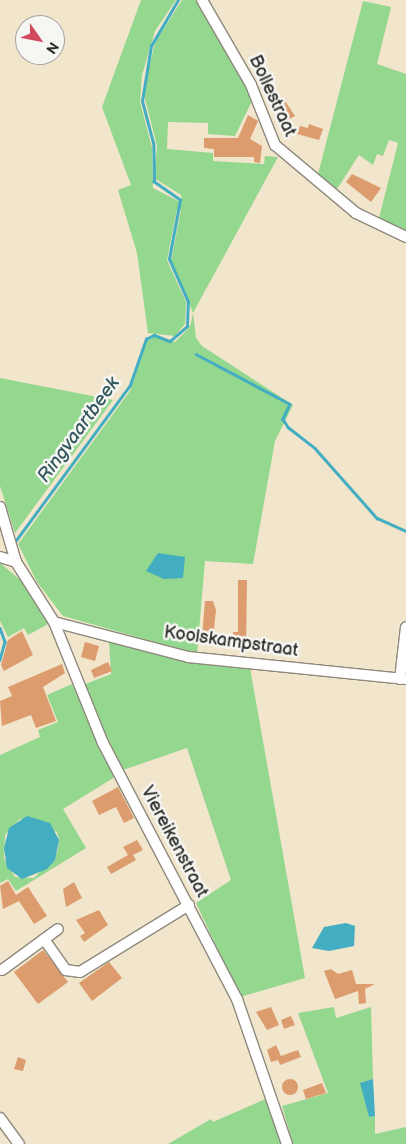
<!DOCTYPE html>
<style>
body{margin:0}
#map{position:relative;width:406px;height:1144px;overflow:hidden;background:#f1e5cc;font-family:"Balsamiq Sans",sans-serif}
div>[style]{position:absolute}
.green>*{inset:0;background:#94d78f}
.water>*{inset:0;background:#43adc2}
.stream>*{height:2.5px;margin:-1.25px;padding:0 1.25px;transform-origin:1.25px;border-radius:1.25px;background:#43adc2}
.building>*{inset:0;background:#dd9c6e}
.round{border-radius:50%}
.roads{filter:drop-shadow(1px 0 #8e887c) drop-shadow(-1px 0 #8e887c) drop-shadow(0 1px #8e887c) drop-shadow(0 -1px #8e887c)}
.minor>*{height:10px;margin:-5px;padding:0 5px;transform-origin:5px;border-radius:5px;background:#fff}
span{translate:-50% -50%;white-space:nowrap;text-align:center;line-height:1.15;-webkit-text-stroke:5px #f6f6f2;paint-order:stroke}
.street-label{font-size:18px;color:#2b2b2b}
.water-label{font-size:19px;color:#335860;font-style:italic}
.north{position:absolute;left:15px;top:15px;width:50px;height:50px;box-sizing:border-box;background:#f6f6f2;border:1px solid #a5a5a2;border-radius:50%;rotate:123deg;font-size:14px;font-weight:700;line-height:20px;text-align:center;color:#2b2b2b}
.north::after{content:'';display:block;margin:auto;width:18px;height:22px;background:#d1495b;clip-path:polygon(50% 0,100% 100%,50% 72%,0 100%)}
</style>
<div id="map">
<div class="green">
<i style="clip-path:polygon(141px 0,176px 0,155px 31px,142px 75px,140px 102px,152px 148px,153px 188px,182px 203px,181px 195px,154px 178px,157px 146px,143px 91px,155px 43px,182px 0,197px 0,253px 99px,235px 136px,208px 134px,208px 123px,168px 122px,167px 149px,213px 153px,213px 161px,264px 164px,265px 156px,278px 157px,193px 313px,196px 338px,202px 346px,293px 405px,275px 441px,253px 564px,205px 561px,197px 654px,63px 616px,37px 582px,18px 544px,130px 391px,147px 341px,154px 337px,175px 342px,190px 327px,193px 313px,171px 261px,181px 210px,177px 209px,167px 260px,186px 302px,185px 324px,175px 336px,148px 333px,137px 253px,118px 190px,131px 185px,102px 107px)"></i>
<i style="clip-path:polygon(363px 1px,391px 7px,377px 64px,406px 74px,406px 233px,378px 222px,398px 143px,389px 140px,383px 156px,377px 154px,373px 165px,359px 155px,335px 192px,317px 178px)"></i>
<i style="clip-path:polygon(0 378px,113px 400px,15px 533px,0 486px)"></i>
<i style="clip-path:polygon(0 563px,24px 583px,48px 624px,28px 635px,24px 628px,8px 637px,0 621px)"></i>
<i style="clip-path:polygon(109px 640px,250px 668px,305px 978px,240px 997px,196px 903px,231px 880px,187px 748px,123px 770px,83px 685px,111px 674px)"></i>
<i style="clip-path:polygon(evenodd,72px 684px,115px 777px,63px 809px,86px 848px,16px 891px,8px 879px,0 883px,0 755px,40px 737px,38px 730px,58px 722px,47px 695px,72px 684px,20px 819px,57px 832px,59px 840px,57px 853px,34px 878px,15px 877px,4px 858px,5px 835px,20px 819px)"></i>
<i style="clip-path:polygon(334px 1007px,336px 1018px,371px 1007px,373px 1079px,361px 1083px,369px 1117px,375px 1116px,375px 1134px,406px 1127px,406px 1144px,293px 1144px,282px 1106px,328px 1093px,298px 1013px)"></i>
<i style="clip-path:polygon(268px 1098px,282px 1144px,168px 1144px,211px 1119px,213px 1122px)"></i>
</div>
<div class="water">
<i style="clip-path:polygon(158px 553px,185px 557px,183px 578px,164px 579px,146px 571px)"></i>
<i style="clip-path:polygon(27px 816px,50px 823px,59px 840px,55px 860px,47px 869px,22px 879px,7px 868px,4px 848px,9px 828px)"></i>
<i style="clip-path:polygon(346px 923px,355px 926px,354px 946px,329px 951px,312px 948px,324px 927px)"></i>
<i style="clip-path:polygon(373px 1079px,375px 1116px,369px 1117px,360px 1083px)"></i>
</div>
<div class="stream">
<i style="left:196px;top:354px;width:106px;rotate:28deg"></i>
<i style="left:290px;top:404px;width:17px;rotate:115deg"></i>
<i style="left:283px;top:419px;width:9px;rotate:58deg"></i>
<i style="left:288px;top:427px;width:34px;rotate:38deg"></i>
<i style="left:315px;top:448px;width:94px;rotate:48.5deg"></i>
<i style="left:377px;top:518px;width:32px;rotate:24deg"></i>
<i style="left:14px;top:543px;width:196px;rotate:-53.7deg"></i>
<i style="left:130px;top:385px;width:49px;rotate:-70.8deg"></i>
<i style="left:146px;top:339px;width:9px;rotate:-27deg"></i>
<i style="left:154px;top:335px;width:17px;rotate:21deg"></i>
<i style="left:170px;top:341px;width:23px;rotate:-41deg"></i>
<i style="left:187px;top:326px;width:24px;rotate:-88deg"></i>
<i style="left:188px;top:302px;width:47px;rotate:-113.8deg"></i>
<i style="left:169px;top:259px;width:60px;rotate:-79.4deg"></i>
<i style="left:180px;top:200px;width:32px;rotate:-145deg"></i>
<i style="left:154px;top:182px;width:39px;rotate:-91deg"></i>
<i style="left:153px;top:143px;width:43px;rotate:-104.7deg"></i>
<i style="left:142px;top:101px;width:56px;rotate:-80.7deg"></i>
<i style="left:151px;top:46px;width:53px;rotate:-59.6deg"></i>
<i style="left:0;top:628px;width:15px;rotate:70deg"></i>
<i style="left:5px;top:642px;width:19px;rotate:106deg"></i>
</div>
<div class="building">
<i style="clip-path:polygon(285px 101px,295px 116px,283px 122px,275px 106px)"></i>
<i style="clip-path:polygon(248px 115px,258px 121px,250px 139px,262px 146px,260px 163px,254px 162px,254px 157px,214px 157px,214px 149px,204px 148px,204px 138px,238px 138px)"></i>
<i style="clip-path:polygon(309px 124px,323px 129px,319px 140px,297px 134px,300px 126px,308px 128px)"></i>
<i style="clip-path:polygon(352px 174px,381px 188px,371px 202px,346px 182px)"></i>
<i style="clip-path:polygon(238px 580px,247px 580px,246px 646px,233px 645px,233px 632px,238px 632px)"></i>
<i style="clip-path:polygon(205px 601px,213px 601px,216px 610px,213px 638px,202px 637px)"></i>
<i style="clip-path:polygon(22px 631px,33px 655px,4px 671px,1px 665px,8px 640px)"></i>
<i style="clip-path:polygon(85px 642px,99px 646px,95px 661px,81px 657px)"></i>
<i style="clip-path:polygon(108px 662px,112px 671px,94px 678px,91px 670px)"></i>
<i style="clip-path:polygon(62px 664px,65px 673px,43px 687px,56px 721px,36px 728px,31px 715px,2px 726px,0 701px,12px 696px,8px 687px)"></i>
<i style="clip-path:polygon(118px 787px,134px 818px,124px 823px,116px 807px,99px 815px,92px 801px)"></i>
<i style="clip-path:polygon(137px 840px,143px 850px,133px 855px,136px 860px,111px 874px,107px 867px,128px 855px,123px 847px)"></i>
<i style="clip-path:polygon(8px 881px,16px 895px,28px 887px,47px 916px,34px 924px,19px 901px,3px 909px,0 886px)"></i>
<i style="clip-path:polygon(74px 882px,82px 898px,66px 907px,63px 889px)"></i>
<i style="clip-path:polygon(99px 910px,108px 925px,84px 942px,80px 936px,85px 933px,76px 920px)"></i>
<i style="clip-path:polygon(43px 950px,68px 982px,38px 1004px,14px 972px)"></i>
<i style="clip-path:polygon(109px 962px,122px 978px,92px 1001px,79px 983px)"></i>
<i style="clip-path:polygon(331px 969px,338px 974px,352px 970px,356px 984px,375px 984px,365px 989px,366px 1003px,359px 1004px,358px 991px,335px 999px,324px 971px)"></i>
<i style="clip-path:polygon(271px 1007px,279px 1025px,267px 1030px,256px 1012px)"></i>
<i style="clip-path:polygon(291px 1016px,295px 1025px,284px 1029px,281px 1020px)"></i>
<i style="clip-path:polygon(276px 1045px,281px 1056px,298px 1050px,301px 1057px,280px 1065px,278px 1060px,271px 1062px,267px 1050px)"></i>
<i style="clip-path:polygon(18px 1057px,26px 1060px,23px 1071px,14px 1069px)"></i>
<i class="round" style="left:282px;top:1079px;width:16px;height:16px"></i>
<i style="clip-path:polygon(322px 1083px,326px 1093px,306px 1099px,303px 1090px)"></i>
</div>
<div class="roads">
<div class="minor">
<i style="left:202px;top:0;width:98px;rotate:60deg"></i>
<i style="left:251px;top:85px;width:65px;rotate:68.2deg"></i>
<i style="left:275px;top:145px;width:106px;rotate:40deg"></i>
<i style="left:356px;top:213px;width:55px;rotate:25.6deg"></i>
<i style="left:0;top:507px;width:57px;rotate:73.8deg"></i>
<i style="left:16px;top:562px;width:71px;rotate:57.7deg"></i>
<i style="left:54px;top:622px;width:131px;rotate:68deg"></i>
<i style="left:103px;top:743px;width:289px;rotate:62.4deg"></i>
<i style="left:237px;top:999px;width:153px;rotate:71deg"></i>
<i style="left:0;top:557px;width:17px;rotate:17deg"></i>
<i style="left:54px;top:622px;width:138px;rotate:14.6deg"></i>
<i style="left:188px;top:657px;width:219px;rotate:5.8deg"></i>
<i style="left:400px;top:679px;width:52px;rotate:-83.4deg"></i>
<i style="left:44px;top:939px;width:38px;rotate:55deg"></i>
<i style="left:66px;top:970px;width:14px;rotate:8deg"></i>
<i style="left:80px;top:972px;width:128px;rotate:-31.6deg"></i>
<i style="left:2px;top:970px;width:69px;rotate:-36.2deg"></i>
<i style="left:0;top:1118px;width:32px;rotate:54deg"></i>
</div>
</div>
<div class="street-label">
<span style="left:272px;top:96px;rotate:65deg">Bollestraat</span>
<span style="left:231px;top:642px;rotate:8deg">Koolskampstraat</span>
<span style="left:174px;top:842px;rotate:62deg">Viereikenstraat</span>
</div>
<div class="water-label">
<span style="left:79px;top:430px;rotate:-54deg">Ringvaartbeek</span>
</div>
<div class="north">N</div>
</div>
